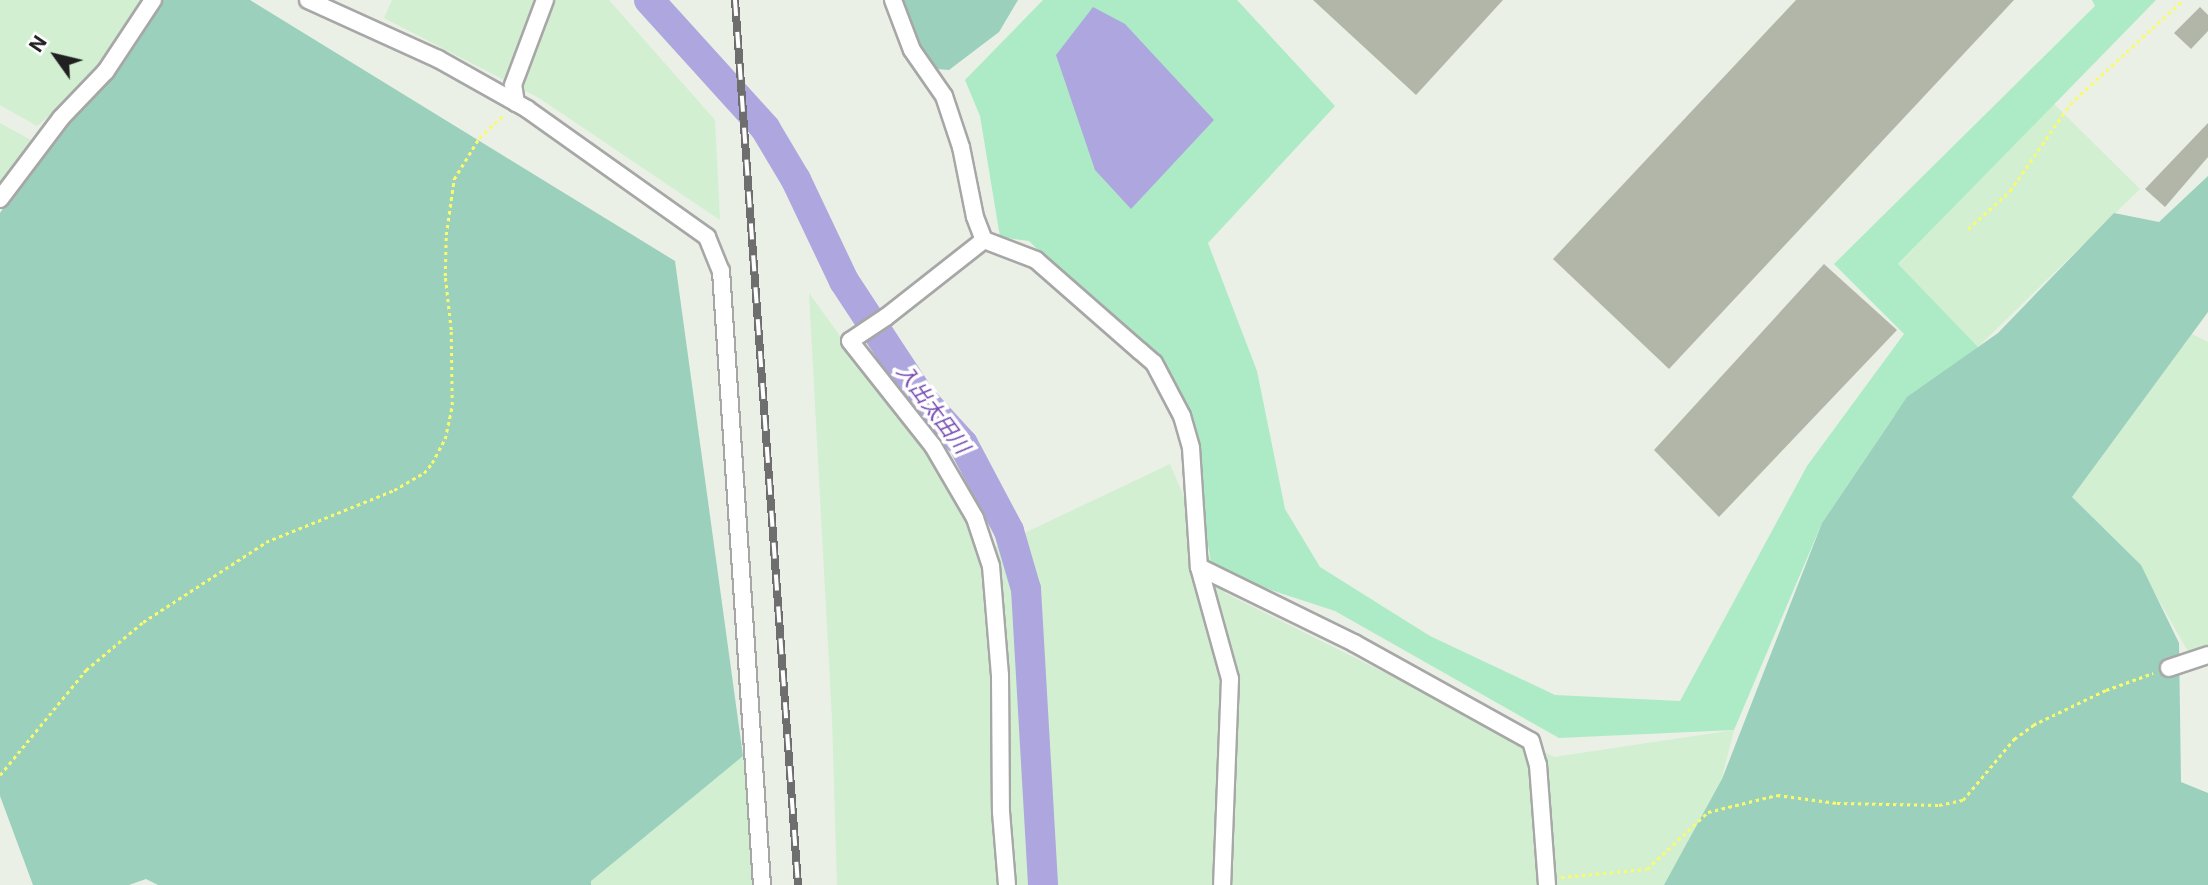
<!DOCTYPE html>
<meta charset="utf-8">
<style>
body{margin:0}
#map{position:relative;width:2208px;height:885px;overflow:hidden;background:#eaf0e6;font-family:Inter,"Noto Sans JP",sans-serif}
div>[style]{position:absolute}
.farmland>*{inset:0;background:#d2efd1}
.grass>*{inset:0;background:#acebc6}
.forest>*{inset:0;background:#9ad0bc}
.water>*{inset:0;background:#aea6de}
.river>*{height:30px;margin:-15px;padding:0 15px;transform-origin:15px;border-radius:15px;background:#aea6de}
.building>*{inset:0;background:#b1b6a8}
.path>*{height:2.5px;margin-top:-1.25px;transform-origin:0;background:repeating-linear-gradient(90deg,#f9fb6c 0 3.5px,transparent 0 7px)}
.roads{filter:drop-shadow(2px 0 #a7a7a7) drop-shadow(-2px 0 #a7a7a7) drop-shadow(0 2px #a7a7a7) drop-shadow(0 -2px #a7a7a7)}
.minor>*{height:16px;margin:-8px;padding:0 8px;transform-origin:8px;border-radius:8px;background:#fff}
.rail>*{height:8px;margin-top:-4px;transform-origin:0;background:repeating-linear-gradient(90deg,#fff 0 16px,#6e6e6e 0 32px);box-sizing:border-box;border-block:2px solid #6e6e6e}
span{translate:-50% -50%;white-space:nowrap;text-align:center;line-height:1.15;-webkit-text-stroke:7px #fff;paint-order:stroke}
.water-label{font-size:21px;color:#754ab1;font-style:italic}
.north{position:absolute;left:21px;top:21px;width:70px;height:70px;-webkit-text-stroke:5px #fff;paint-order:stroke;rotate:304deg;font-size:19px;font-weight:700;line-height:28px;text-align:center;color:#202020}
.north::after{content:'';display:block;margin:auto;width:24px;height:32px;background:#202020;clip-path:polygon(50% 0,100% 100%,50% 72%,0 100%)}
</style>
<div id="map">
<div class="farmland">
<i style="clip-path:polygon(0 0,142px 0,100px 73px,37px 126px,0 105px)"></i>
<i style="clip-path:polygon(392px 0,609px 0,715px 120px,720px 220px,539px 98px,384px 18px)"></i>
<i style="clip-path:polygon(2053px 103px,2140px 189px,1978px 347px,1898px 265px)"></i>
<i style="clip-path:polygon(0 123px,31px 140px,0 185px)"></i>
<i style="clip-path:polygon(809px 293px,993px 548px,1170px 464px,1225px 593px,1554px 757px,1734px 730px,1695px 885px,837px 885px,832px 719px)"></i>
<i style="clip-path:polygon(2192px 334px,2208px 342px,2208px 651px,2190px 655px,2136px 560px,2072px 497px)"></i>
<i style="clip-path:polygon(743px 756px,754px 765px,760px 885px,591px 885px,590px 881px)"></i>
</div>
<div class="grass">
<i style="clip-path:polygon(1043px 0,1237px 0,1335px 106px,1208px 243px,1257px 371px,1285px 509px,1320px 567px,1430px 636px,1555px 695px,1680px 701px,1807px 466px,1904px 334px,1834px 264px,2095px 6px,2092px 0,2156px 0,1898px 264px,1978px 347px,1894px 416px,1822px 523px,1734px 730px,1559px 738px,1335px 611px,1213px 571px,1182px 416px,1140px 351px,1029px 241px,1000px 237px,980px 116px,965px 80px)"></i>
</div>
<div class="forest">
<i style="clip-path:polygon(160px 0,250px 0,675px 261px,743px 756px,591px 881px,591px 885px,158px 885px,146px 879px,129px 885px,33px 885px,0 796px,0 213px,66px 113px)"></i>
<i style="clip-path:polygon(885px 0,1018px 0,999px 32px,949px 70px,924px 68px)"></i>
<i style="clip-path:polygon(2208px 176px,2208px 312px,2072px 497px,2141px 565px,2179px 643px,2181px 782px,2208px 793px,2208px 885px,1664px 885px,1722px 779px,1822px 523px,1907px 397px,1998px 333px,2114px 213px,2159px 222px)"></i>
</div>
<div class="water">
<i style="clip-path:polygon(1093px 7px,1125px 24px,1214px 120px,1131px 209px,1095px 170px,1056px 55px)"></i>
</div>
<div class="river">
<i style="left:649px;top:0;width:173px;rotate:47.8deg"></i>
<i style="left:765px;top:128px;width:61px;rotate:59.2deg"></i>
<i style="left:796px;top:180px;width:112px;rotate:64.6deg"></i>
<i style="left:844px;top:281px;width:140px;rotate:56.7deg"></i>
<i style="left:921px;top:398px;width:62px;rotate:47.6deg"></i>
<i style="left:963px;top:444px;width:98px;rotate:62.1deg"></i>
<i style="left:1009px;top:531px;width:60px;rotate:73.7deg"></i>
<i style="left:1026px;top:589px;width:296px;rotate:86.7deg"></i>
</div>
<div class="building">
<i style="clip-path:polygon(1313px 0,1503px 0,1416px 95px)"></i>
<i style="clip-path:polygon(1796px 0,2014px 0,1669px 369px,1553px 259px)"></i>
<i style="clip-path:polygon(2200px 7px,2208px 15px,2208px 31px,2191px 49px,2174px 33px)"></i>
<i style="clip-path:polygon(2208px 123px,2208px 157px,2165px 207px,2145px 189px)"></i>
<i style="clip-path:polygon(1824px 264px,1897px 330px,1719px 517px,1654px 450px)"></i>
</div>
<div class="path">
<i style="left:1968px;top:229px;width:57px;rotate:-42.1deg"></i>
<i style="left:2010px;top:191px;width:106px;rotate:-55.4deg"></i>
<i style="left:2070px;top:104px;width:154px;rotate:-42.6deg"></i>
<i style="left:0;top:775px;width:136px;rotate:-50.7deg"></i>
<i style="left:86px;top:670px;width:75px;rotate:-40.1deg"></i>
<i style="left:143px;top:622px;width:147px;rotate:-33deg"></i>
<i style="left:266px;top:542px;width:138px;rotate:-22.1deg"></i>
<i style="left:394px;top:490px;width:34px;rotate:-30deg"></i>
<i style="left:424px;top:473px;width:13px;rotate:-51deg"></i>
<i style="left:432px;top:463px;width:27px;rotate:-62deg"></i>
<i style="left:445px;top:439px;width:35px;rotate:-78deg"></i>
<i style="left:452px;top:405px;width:75px;rotate:-90.8deg"></i>
<i style="left:451px;top:330px;width:54px;rotate:-96.3deg"></i>
<i style="left:445px;top:276px;width:41px;rotate:-88.6deg"></i>
<i style="left:446px;top:235px;width:57px;rotate:-81.9deg"></i>
<i style="left:454px;top:179px;width:48px;rotate:-58.6deg"></i>
<i style="left:479px;top:138px;width:33px;rotate:-43deg"></i>
<i style="left:1561px;top:877px;width:86px;rotate:-5.3deg"></i>
<i style="left:1647px;top:869px;width:83px;rotate:-43.1deg"></i>
<i style="left:1708px;top:812px;width:71px;rotate:-13.8deg"></i>
<i style="left:1777px;top:795px;width:61px;rotate:7.6deg"></i>
<i style="left:1837px;top:803px;width:102px;rotate:1.1deg"></i>
<i style="left:1939px;top:805px;width:25px;rotate:-12deg"></i>
<i style="left:1963px;top:800px;width:80px;rotate:-50.1deg"></i>
<i style="left:2014px;top:739px;width:24px;rotate:-36deg"></i>
<i style="left:2033px;top:725px;width:81px;rotate:-25.6deg"></i>
<i style="left:2106px;top:690px;width:50px;rotate:-19.9deg"></i>
</div>
<div class="roads">
<div class="minor">
<i style="left:308px;top:0;width:143px;rotate:24.4deg"></i>
<i style="left:438px;top:59px;width:102px;rotate:29.3deg"></i>
<i style="left:527px;top:109px;width:221px;rotate:35.4deg"></i>
<i style="left:707px;top:237px;width:37px;rotate:68deg"></i>
<i style="left:721px;top:271px;width:615px;rotate:86.18deg"></i>
<i style="left:893px;top:0;width:53px;rotate:69.2deg"></i>
<i style="left:912px;top:50px;width:56px;rotate:55.2deg"></i>
<i style="left:944px;top:96px;width:54px;rotate:71.6deg"></i>
<i style="left:961px;top:147px;width:71px;rotate:78.7deg"></i>
<i style="left:975px;top:217px;width:25px;rotate:69deg"></i>
<i style="left:984px;top:240px;width:56px;rotate:21deg"></i>
<i style="left:1036px;top:260px;width:138px;rotate:41.2deg"></i>
<i style="left:1140px;top:351px;width:18px;rotate:41deg"></i>
<i style="left:1154px;top:363px;width:60px;rotate:62.2deg"></i>
<i style="left:1182px;top:416px;width:33px;rotate:74deg"></i>
<i style="left:1191px;top:448px;width:119px;rotate:86.2deg"></i>
<i style="left:1199px;top:567px;width:116px;rotate:74.5deg"></i>
<i style="left:1230px;top:679px;width:206px;rotate:92.2deg"></i>
<i style="left:516px;top:103px;width:18px;rotate:-99deg"></i>
<i style="left:513px;top:85px;width:91px;rotate:-69.4deg"></i>
<i style="left:0;top:199px;width:101px;rotate:-53deg"></i>
<i style="left:61px;top:118px;width:65px;rotate:-46.2deg"></i>
<i style="left:106px;top:71px;width:85px;rotate:-56.5deg"></i>
<i style="left:984px;top:240px;width:125px;rotate:141.8deg"></i>
<i style="left:886px;top:317px;width:43px;rotate:146.3deg"></i>
<i style="left:850px;top:341px;width:134px;rotate:51.7deg"></i>
<i style="left:933px;top:446px;width:83px;rotate:59.7deg"></i>
<i style="left:975px;top:518px;width:51px;rotate:71.6deg"></i>
<i style="left:991px;top:566px;width:109px;rotate:85.3deg"></i>
<i style="left:1000px;top:675px;width:137px;rotate:89.6deg"></i>
<i style="left:1001px;top:812px;width:73px;rotate:85.3deg"></i>
<i style="left:1199px;top:567px;width:173px;rotate:26.1deg"></i>
<i style="left:1354px;top:643px;width:202px;rotate:29deg"></i>
<i style="left:1531px;top:741px;width:25px;rotate:74deg"></i>
<i style="left:1538px;top:765px;width:120px;rotate:85.7deg"></i>
<i style="left:2169px;top:668px;width:41px;rotate:-18.4deg"></i>
</div>
</div>
<div class="rail">
<i style="left:735px;top:0;width:887px;rotate:85.93deg"></i>
</div>
<div class="water-label">
<span style="left:933px;top:409px;rotate:53deg">入出太田川</span>
</div>
<div class="north">N</div>
</div>
